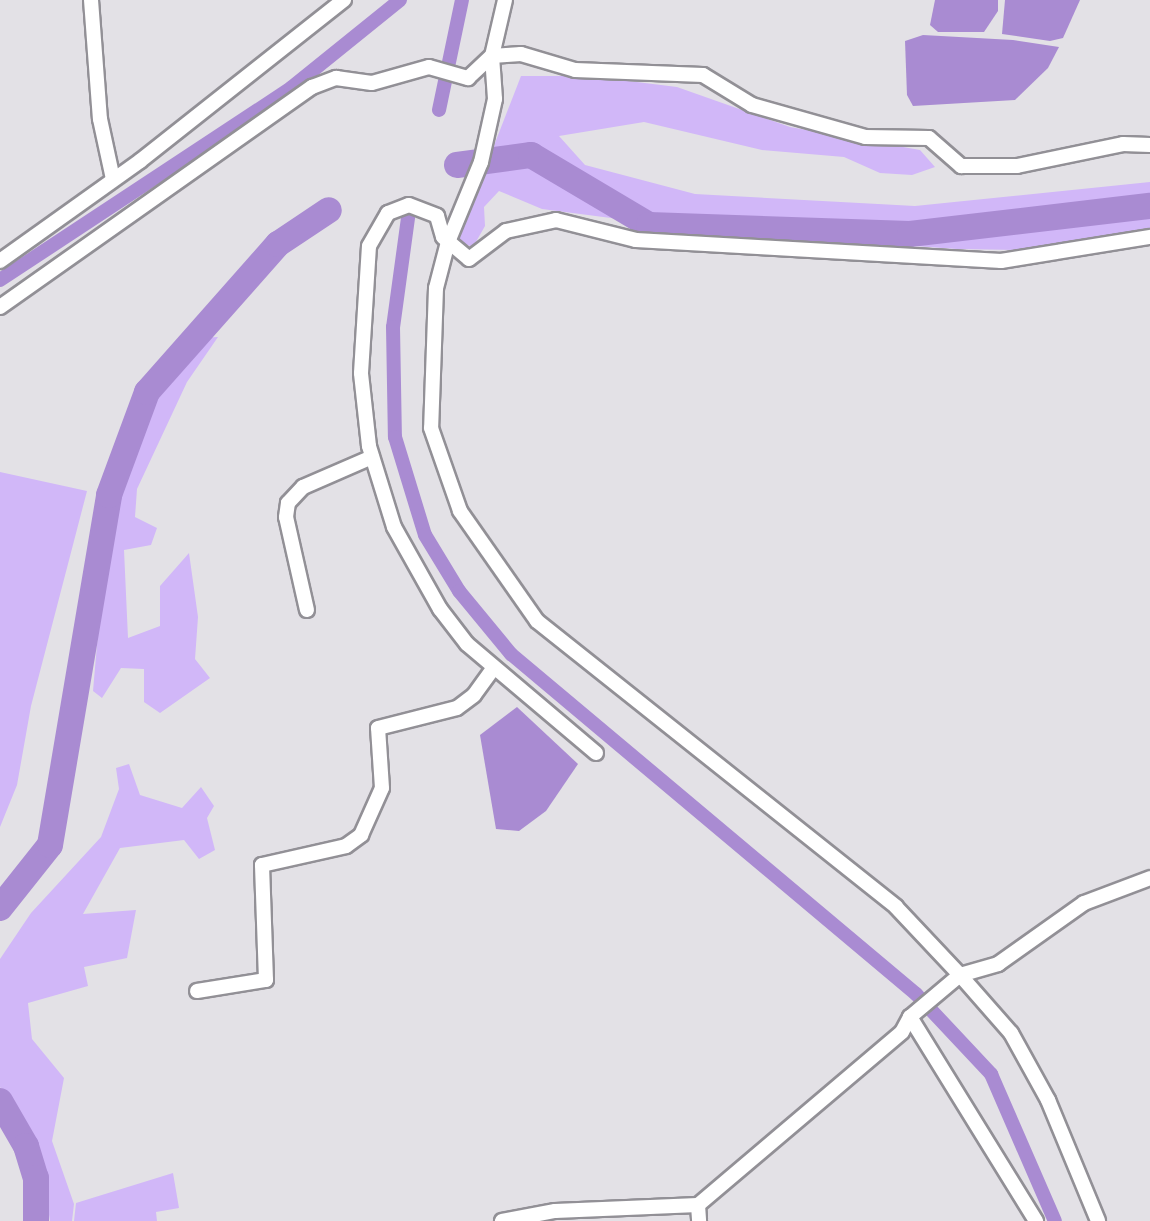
<!DOCTYPE html>
<style>
body{margin:0}
#map{position:relative;width:1150px;height:1221px;overflow:hidden;background:#e3e1e6;font-family:"PT Sans",sans-serif}
div>[style]{position:absolute}
.green>*{inset:0;background:#d1b7f8}
.water>*{inset:0;background:#a98bd2}
.canal>*{height:14px;margin:-7px;padding:0 7px;transform-origin:7px;border-radius:7px;background:#a98bd2}
.river>*{height:26px;margin:-13px;padding:0 13px;transform-origin:13px;border-radius:13px;background:#a98bd2}
.roads{filter:drop-shadow(2px 0 #929096) drop-shadow(-2px 0 #929096) drop-shadow(0 2px #929096) drop-shadow(0 -2px #929096)}
.minor>*{height:14px;margin:-7px;padding:0 7px;transform-origin:7px;border-radius:7px;background:#fff}
span{translate:-50% -50%;white-space:nowrap;text-align:center;line-height:1.15;-webkit-text-stroke:8px #f0eef4;paint-order:stroke}
</style>
<div id="map">
<div class="green">
<i style="clip-path:polygon(521px 76px,588px 76px,677px 87px,790px 127px,920px 150px,935px 167px,912px 175px,880px 173px,844px 157px,762px 150px,644px 122px,559px 136px,585px 165px,695px 194px,915px 206px,1150px 182px,1150px 229px,1019px 250px,957px 249px,718px 232px,542px 209px,499px 191px,484px 207px,485px 226px,473px 247px,457px 241px)"></i>
<i style="clip-path:polygon(218px 337px,187px 382px,137px 489px,135px 517px,157px 528px,151px 545px,124px 550px,128px 638px,160px 626px,160px 586px,189px 553px,198px 617px,195px 659px,210px 678px,160px 713px,144px 702px,144px 669px,121px 668px,102px 698px,93px 691px,111px 483px,121px 432px,143px 402px,200px 338px)"></i>
<i style="clip-path:polygon(0 472px,87px 491px,31px 706px,17px 785px,0 827px)"></i>
<i style="clip-path:polygon(129px 764px,140px 795px,182px 808px,201px 787px,214px 806px,207px 818px,215px 850px,199px 859px,184px 840px,120px 848px,83px 914px,136px 910px,127px 958px,84px 967px,88px 986px,28px 1003px,32px 1039px,64px 1078px,52px 1141px,74px 1204px,72px 1221px,50px 1221px,38px 1146px,0 1087px,0 959px,31px 913px,101px 837px,119px 789px,116px 768px)"></i>
<i style="clip-path:polygon(173px 1173px,179px 1208px,156px 1212px,157px 1221px,74px 1221px,76px 1203px)"></i>
</div>
<div class="water">
<i style="clip-path:polygon(935px 0,998px 0,998px 11px,984px 32px,938px 32px,930px 25px)"></i>
<i style="clip-path:polygon(1005px 0,1080px 0,1063px 38px,1050px 41px,1002px 34px)"></i>
<i style="clip-path:polygon(923px 35px,1013px 40px,1059px 47px,1048px 68px,1015px 100px,913px 106px,907px 95px,905px 41px)"></i>
<i style="clip-path:polygon(517px 707px,578px 764px,546px 811px,519px 831px,496px 829px,480px 735px)"></i>
</div>
<div class="canal">
<i style="left:439px;top:110px;width:112px;rotate:-78.2deg"></i>
<i style="left:408px;top:218px;width:110px;rotate:97.8deg"></i>
<i style="left:393px;top:327px;width:110px;rotate:89deg"></i>
<i style="left:395px;top:437px;width:102px;rotate:73deg"></i>
<i style="left:425px;top:535px;width:66px;rotate:58.7deg"></i>
<i style="left:459px;top:591px;width:82px;rotate:50.5deg"></i>
<i style="left:511px;top:654px;width:529px;rotate:40.01deg"></i>
<i style="left:916px;top:994px;width:110px;rotate:46.8deg"></i>
<i style="left:991px;top:1074px;width:160px;rotate:66.5deg"></i>
<i style="left:0;top:280px;width:349px;rotate:-33.4deg"></i>
<i style="left:291px;top:88px;width:140px;rotate:-38.9deg"></i>
</div>
<div class="river">
<i style="left:457px;top:165px;width:75px;rotate:-7.7deg"></i>
<i style="left:531px;top:155px;width:137px;rotate:30.7deg"></i>
<i style="left:649px;top:225px;width:261px;rotate:2deg"></i>
<i style="left:910px;top:234px;width:242px;rotate:-6.7deg"></i>
<i style="left:0;top:908px;width:80px;rotate:-51.6deg"></i>
<i style="left:50px;top:845px;width:355px;rotate:-80.4deg"></i>
<i style="left:109px;top:495px;width:110px;rotate:-69.7deg"></i>
<i style="left:147px;top:392px;width:198px;rotate:-48.5deg"></i>
<i style="left:278px;top:244px;width:61px;rotate:-33.7deg"></i>
<i style="left:0;top:1101px;width:52px;rotate:60deg"></i>
<i style="left:26px;top:1146px;width:34px;rotate:73deg"></i>
<i style="left:36px;top:1178px;width:43px;rotate:90deg"></i>
</div>
<div class="roads">
<div class="minor">
<i style="left:91px;top:0;width:119px;rotate:85.7deg"></i>
<i style="left:100px;top:119px;width:61px;rotate:77.8deg"></i>
<i style="left:505px;top:0;width:57px;rotate:103.1deg"></i>
<i style="left:492px;top:56px;width:43px;rotate:86deg"></i>
<i style="left:495px;top:99px;width:65px;rotate:102.5deg"></i>
<i style="left:481px;top:162px;width:87px;rotate:112.4deg"></i>
<i style="left:448px;top:242px;width:48px;rotate:104.6deg"></i>
<i style="left:436px;top:288px;width:140px;rotate:92deg"></i>
<i style="left:431px;top:428px;width:88px;rotate:70.7deg"></i>
<i style="left:460px;top:511px;width:134px;rotate:55deg"></i>
<i style="left:537px;top:621px;width:459px;rotate:38.5deg"></i>
<i style="left:896px;top:907px;width:93px;rotate:46.7deg"></i>
<i style="left:960px;top:975px;width:77px;rotate:48.7deg"></i>
<i style="left:1011px;top:1033px;width:77px;rotate:61.1deg"></i>
<i style="left:1048px;top:1100px;width:131px;rotate:67.5deg"></i>
<i style="left:0;top:261px;width:172px;rotate:-35.5deg"></i>
<i style="left:140px;top:161px;width:260px;rotate:-38.3deg"></i>
<i style="left:0;top:307px;width:382px;rotate:-35.2deg"></i>
<i style="left:312px;top:87px;width:26px;rotate:-21deg"></i>
<i style="left:336px;top:78px;width:36px;rotate:8deg"></i>
<i style="left:372px;top:83px;width:59px;rotate:-15.7deg"></i>
<i style="left:429px;top:67px;width:41px;rotate:15.8deg"></i>
<i style="left:468px;top:78px;width:33px;rotate:-43deg"></i>
<i style="left:492px;top:56px;width:29px;rotate:-4deg"></i>
<i style="left:521px;top:54px;width:56px;rotate:16.5deg"></i>
<i style="left:575px;top:70px;width:128px;rotate:2.2deg"></i>
<i style="left:703px;top:75px;width:57px;rotate:31.5deg"></i>
<i style="left:752px;top:105px;width:117px;rotate:15.8deg"></i>
<i style="left:865px;top:137px;width:64px;rotate:0.9deg"></i>
<i style="left:929px;top:138px;width:43px;rotate:41.2deg"></i>
<i style="left:961px;top:166px;width:56px"></i>
<i style="left:1017px;top:166px;width:108px;rotate:-11.7deg"></i>
<i style="left:1123px;top:144px;width:27px;rotate:2deg"></i>
<i style="left:307px;top:610px;width:95px;rotate:-102.7deg"></i>
<i style="left:286px;top:517px;width:14px;rotate:-82deg"></i>
<i style="left:288px;top:503px;width:22px;rotate:-47deg"></i>
<i style="left:303px;top:487px;width:75px;rotate:-23.5deg"></i>
<i style="left:596px;top:753px;width:169px;rotate:-139.8deg"></i>
<i style="left:467px;top:644px;width:44px;rotate:-127.6deg"></i>
<i style="left:440px;top:609px;width:94px;rotate:-119.3deg"></i>
<i style="left:394px;top:527px;width:85px;rotate:-107.2deg"></i>
<i style="left:369px;top:446px;width:73px;rotate:-96.3deg"></i>
<i style="left:361px;top:373px;width:127px;rotate:-86.4deg"></i>
<i style="left:369px;top:246px;width:38px;rotate:-60deg"></i>
<i style="left:388px;top:213px;width:22px;rotate:-21deg"></i>
<i style="left:409px;top:205px;width:30px;rotate:21deg"></i>
<i style="left:437px;top:216px;width:22px;rotate:74deg"></i>
<i style="left:443px;top:237px;width:34px;rotate:40deg"></i>
<i style="left:469px;top:259px;width:46px;rotate:-37.1deg"></i>
<i style="left:506px;top:231px;width:51px;rotate:-12.4deg"></i>
<i style="left:556px;top:220px;width:82px;rotate:14deg"></i>
<i style="left:636px;top:240px;width:366px;rotate:3.3deg"></i>
<i style="left:1001px;top:261px;width:151px;rotate:-9.2deg"></i>
<i style="left:197px;top:991px;width:70px;rotate:-9.1deg"></i>
<i style="left:266px;top:980px;width:115px;rotate:-92deg"></i>
<i style="left:262px;top:865px;width:86px;rotate:-12.7deg"></i>
<i style="left:346px;top:846px;width:19px;rotate:-36deg"></i>
<i style="left:361px;top:835px;width:51px;rotate:-65.9deg"></i>
<i style="left:382px;top:788px;width:60px;rotate:-93.8deg"></i>
<i style="left:378px;top:728px;width:81px;rotate:-14.2deg"></i>
<i style="left:457px;top:708px;width:21px;rotate:-37deg"></i>
<i style="left:474px;top:695px;width:31px;rotate:-54deg"></i>
<i style="left:910px;top:1017px;width:240px;rotate:58.3deg"></i>
<i style="left:698px;top:1205px;width:16px;rotate:86deg"></i>
<i style="left:502px;top:1221px;width:54px;rotate:-10.7deg"></i>
<i style="left:555px;top:1211px;width:143px;rotate:-2.4deg"></i>
<i style="left:698px;top:1205px;width:267px;rotate:-40.3deg"></i>
<i style="left:902px;top:1032px;width:17px;rotate:-62deg"></i>
<i style="left:910px;top:1017px;width:65px;rotate:-40deg"></i>
<i style="left:960px;top:975px;width:40px;rotate:-16deg"></i>
<i style="left:998px;top:964px;width:105px;rotate:-35.3deg"></i>
<i style="left:1084px;top:903px;width:71px;rotate:-20.7deg"></i>
</div>
</div>
</div>
